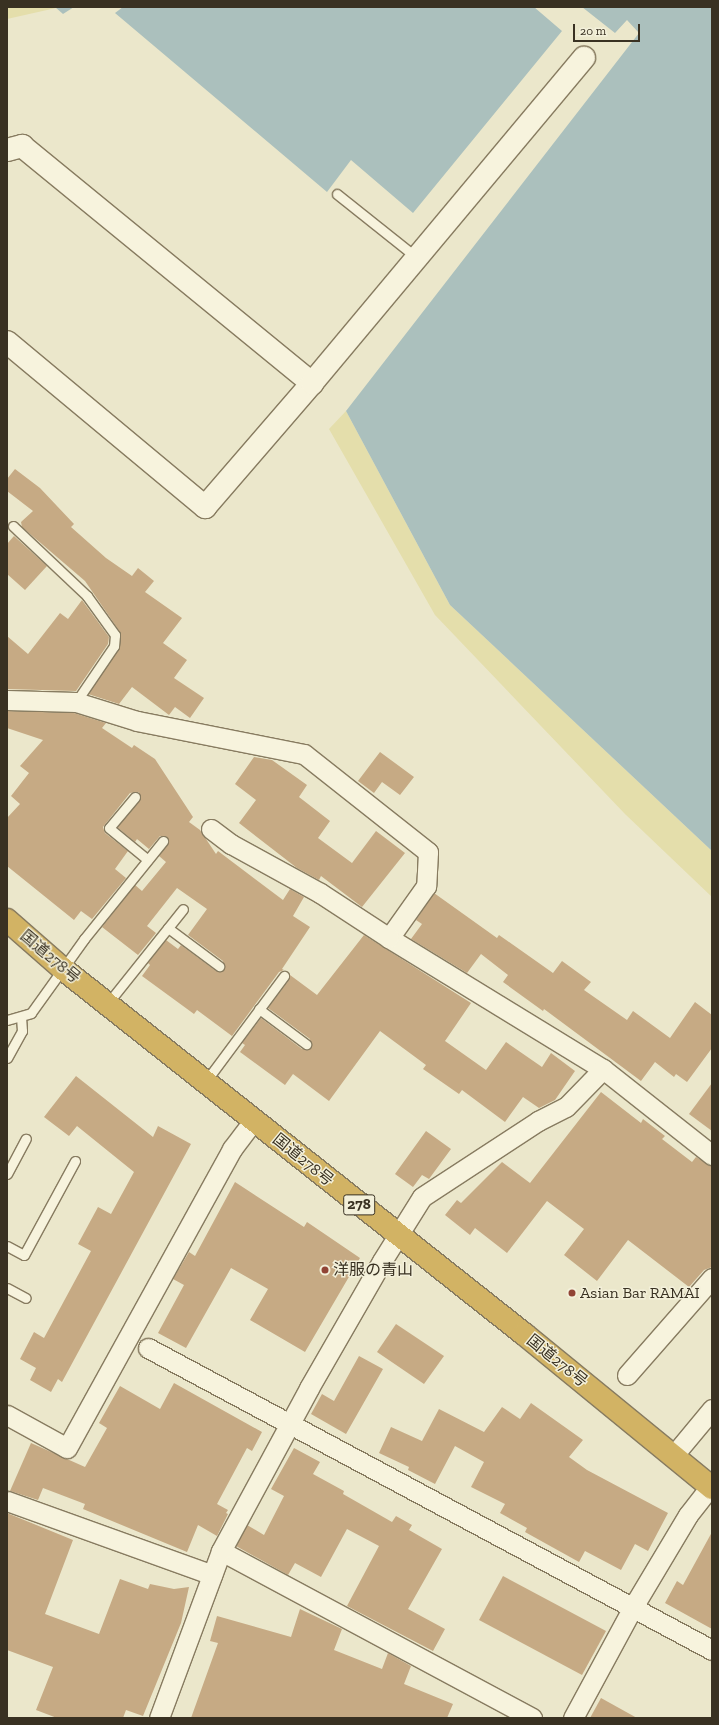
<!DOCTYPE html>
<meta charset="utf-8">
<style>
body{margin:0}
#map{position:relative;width:719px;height:1725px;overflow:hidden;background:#ebe7cb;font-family:"Zilla Slab","Noto Sans JP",serif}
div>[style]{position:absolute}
.sand>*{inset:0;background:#e4deab}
.water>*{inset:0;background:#abc0bd}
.building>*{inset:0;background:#c6aa84}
.roads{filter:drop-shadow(1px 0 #877b60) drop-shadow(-1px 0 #877b60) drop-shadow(0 1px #877b60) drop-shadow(0 -1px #877b60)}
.lane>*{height:9px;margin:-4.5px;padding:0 4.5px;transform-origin:4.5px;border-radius:4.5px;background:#f7f3dd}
.street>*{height:19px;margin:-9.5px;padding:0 9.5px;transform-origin:9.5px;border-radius:9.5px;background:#f7f3dd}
.secondary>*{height:22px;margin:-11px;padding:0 11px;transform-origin:11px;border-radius:11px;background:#f7f3dd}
.highway>*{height:22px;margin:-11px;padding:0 11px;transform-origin:11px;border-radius:11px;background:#d2b364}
.dots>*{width:11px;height:11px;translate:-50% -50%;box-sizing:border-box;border:2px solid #f3f0da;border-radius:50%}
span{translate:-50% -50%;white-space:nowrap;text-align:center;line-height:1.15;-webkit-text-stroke:3px #f3f0da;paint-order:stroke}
.shield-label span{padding:1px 3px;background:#f3f0da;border:1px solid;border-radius:3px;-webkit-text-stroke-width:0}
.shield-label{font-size:15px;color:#393122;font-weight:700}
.street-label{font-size:16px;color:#393122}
.poi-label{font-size:16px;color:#393122}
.left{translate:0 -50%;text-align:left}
.frame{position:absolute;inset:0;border:8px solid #393122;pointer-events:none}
.scale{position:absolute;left:573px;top:24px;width:67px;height:18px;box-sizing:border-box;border:2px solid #393122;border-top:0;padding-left:5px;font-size:12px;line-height:14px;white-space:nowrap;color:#393122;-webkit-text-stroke:3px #f3f0da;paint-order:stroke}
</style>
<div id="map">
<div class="sand">
<i style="clip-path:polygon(7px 7px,55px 7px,56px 8px,7px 19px)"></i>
<i style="clip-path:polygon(346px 411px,450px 605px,712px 851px,712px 897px,625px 814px,435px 615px,329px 429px)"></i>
</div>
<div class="water">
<i style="clip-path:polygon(55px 7px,74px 7px,63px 14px)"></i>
<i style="clip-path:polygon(123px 7px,534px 7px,562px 31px,413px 213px,351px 160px,327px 192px,115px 13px)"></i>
<i style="clip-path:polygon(582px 7px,712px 7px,712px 851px,450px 605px,346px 411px,639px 33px,627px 20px,615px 33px)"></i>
</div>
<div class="building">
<i style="clip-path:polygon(15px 469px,40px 488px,74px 524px,71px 527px,106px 558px,132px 576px,138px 568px,154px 581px,145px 592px,182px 618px,163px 643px,187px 660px,174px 678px,204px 698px,190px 718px,175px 707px,169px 715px,132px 687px,119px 704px,88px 694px,119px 649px,120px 632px,85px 581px,22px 527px,21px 522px,33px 511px,7px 491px,7px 479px)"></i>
<i style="clip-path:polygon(14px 536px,47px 566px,25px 590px,7px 574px,7px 544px)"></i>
<i style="clip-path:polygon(82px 600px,109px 637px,108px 644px,76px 691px,7px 689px,7px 636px,28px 654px,60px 613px,68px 619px)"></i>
<i style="clip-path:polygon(7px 711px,74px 713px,106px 723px,102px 728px,132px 748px,134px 745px,155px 759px,193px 817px,189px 822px,200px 830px,216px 854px,218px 851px,283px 900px,290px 889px,304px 897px,293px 916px,310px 927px,282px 969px,284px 970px,279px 972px,232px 1036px,197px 1010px,194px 1014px,142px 976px,150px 965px,148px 963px,166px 940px,178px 949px,181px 945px,216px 971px,224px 970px,223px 961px,188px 935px,207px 909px,177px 888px,147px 926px,156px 933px,138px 955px,102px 927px,135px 885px,142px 891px,166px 862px,159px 856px,169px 842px,166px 836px,160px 836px,149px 849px,137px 839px,135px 842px,117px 827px,140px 801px,139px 792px,130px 793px,103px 827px,105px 833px,128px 851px,115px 869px,126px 878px,92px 919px,81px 911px,74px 920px,7px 866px,7px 818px,20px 804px,11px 796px,29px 773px,20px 766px,43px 740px,7px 728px)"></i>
<i style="clip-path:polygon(380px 752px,414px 777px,400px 795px,382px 782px,374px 793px,358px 781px)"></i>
<i style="clip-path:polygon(254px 757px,272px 760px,307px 785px,299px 797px,330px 821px,318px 838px,352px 863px,376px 831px,405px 853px,362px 907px,321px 876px,319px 880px,297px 868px,239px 823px,256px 800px,235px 784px)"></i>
<i style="clip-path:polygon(434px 893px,497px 938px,499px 935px,553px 973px,562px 961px,591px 982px,584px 990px,627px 1020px,633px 1011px,670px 1038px,695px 1002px,712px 1015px,712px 1048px,687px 1082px,676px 1074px,674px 1077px,655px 1062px,641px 1081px,544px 1009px,543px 1011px,503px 982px,508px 975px,481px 954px,467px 973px,411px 939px,422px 924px,416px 920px)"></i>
<i style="clip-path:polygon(364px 935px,471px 1003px,445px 1041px,486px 1070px,506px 1042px,542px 1067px,551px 1053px,575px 1071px,555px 1100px,539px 1108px,523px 1097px,505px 1122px,462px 1090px,459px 1094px,423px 1069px,426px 1065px,380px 1031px,329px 1101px,293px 1074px,285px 1085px,240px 1052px,245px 1045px,242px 1043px,261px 1018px,302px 1049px,311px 1048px,310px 1039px,268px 1008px,289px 980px,290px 975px,317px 995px)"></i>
<i style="clip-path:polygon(76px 1076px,153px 1137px,158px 1126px,191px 1144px,62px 1382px,58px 1379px,51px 1392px,30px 1380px,36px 1368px,20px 1359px,34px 1332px,44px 1338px,91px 1251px,78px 1244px,98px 1207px,111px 1214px,134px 1172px,77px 1126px,69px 1136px,44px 1117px)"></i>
<i style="clip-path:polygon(712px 1083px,712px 1131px,689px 1114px)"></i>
<i style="clip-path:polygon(601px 1092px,641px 1123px,643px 1119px,665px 1136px,662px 1139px,692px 1162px,696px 1157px,712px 1166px,712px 1267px,704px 1270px,689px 1287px,628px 1240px,597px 1281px,564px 1255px,584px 1229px,547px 1201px,507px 1253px,475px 1228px,470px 1235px,445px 1215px,457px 1200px,461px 1203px,502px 1162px,530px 1183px)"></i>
<i style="clip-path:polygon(426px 1131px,451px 1149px,429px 1179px,422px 1175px,413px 1187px,395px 1174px)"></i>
<i style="clip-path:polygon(235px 1182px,304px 1227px,307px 1222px,360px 1258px,305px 1352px,250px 1320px,268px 1289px,231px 1268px,186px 1348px,158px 1333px,184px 1285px,173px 1279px,189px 1252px,195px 1256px)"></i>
<i style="clip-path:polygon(396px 1324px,444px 1356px,424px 1384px,377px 1352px)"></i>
<i style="clip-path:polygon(359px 1356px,383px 1369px,346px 1434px,311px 1414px,322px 1394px,334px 1401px)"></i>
<i style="clip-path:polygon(174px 1383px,262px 1432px,252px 1451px,247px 1448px,217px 1504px,228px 1510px,226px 1513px,228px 1514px,217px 1536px,198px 1525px,187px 1552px,83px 1509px,85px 1504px,43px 1488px,38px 1500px,10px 1491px,31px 1443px,85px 1467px,107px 1428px,99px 1423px,120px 1386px,160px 1409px)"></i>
<i style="clip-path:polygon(531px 1403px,583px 1440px,569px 1457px,587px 1470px,668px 1513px,648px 1551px,635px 1544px,621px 1570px,585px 1551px,579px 1562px,525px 1532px,527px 1528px,500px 1513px,505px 1504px,471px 1487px,484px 1462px,455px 1446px,435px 1484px,408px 1470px,409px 1467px,379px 1453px,391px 1427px,422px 1441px,439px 1409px,484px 1432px,502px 1407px,520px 1419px)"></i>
<i style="clip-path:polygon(294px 1448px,320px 1462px,313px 1474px,344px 1491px,343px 1494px,392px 1522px,396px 1516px,412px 1525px,409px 1530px,442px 1549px,408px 1609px,445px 1629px,433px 1651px,347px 1606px,379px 1546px,347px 1529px,321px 1577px,295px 1563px,288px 1575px,236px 1546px,247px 1525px,264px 1535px,284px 1496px,271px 1489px)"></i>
<i style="clip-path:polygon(7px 1513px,73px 1540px,45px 1614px,99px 1634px,120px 1579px,148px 1589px,150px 1584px,174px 1589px,189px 1587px,181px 1623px,143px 1716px,126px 1710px,123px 1718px,57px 1718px,36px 1710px,53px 1667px,7px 1650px)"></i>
<i style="clip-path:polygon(712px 1532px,712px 1629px,665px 1603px,677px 1581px,683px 1585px)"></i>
<i style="clip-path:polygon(503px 1576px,606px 1631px,582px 1675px,479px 1620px)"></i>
<i style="clip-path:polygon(300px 1609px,342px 1629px,334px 1650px,382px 1669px,388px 1653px,411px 1666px,404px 1684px,453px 1704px,447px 1718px,191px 1718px,218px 1643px,210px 1641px,217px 1616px,291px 1637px)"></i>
<i style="clip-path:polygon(601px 1698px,637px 1718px,590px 1718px)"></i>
</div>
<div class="roads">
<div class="lane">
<i style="left:337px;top:194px;width:101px;rotate:38.6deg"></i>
<i style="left:13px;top:526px;width:102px;rotate:43.4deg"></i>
<i style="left:87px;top:596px;width:48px;rotate:54.3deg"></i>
<i style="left:115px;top:635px;width:11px;rotate:95deg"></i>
<i style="left:114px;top:646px;width:68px;rotate:124.2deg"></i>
<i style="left:135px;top:797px;width:40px;rotate:130deg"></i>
<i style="left:109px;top:828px;width:50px;rotate:39.4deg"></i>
<i style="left:168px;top:928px;width:64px;rotate:36.7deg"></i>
<i style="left:108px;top:1003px;width:120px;rotate:-51.4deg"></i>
<i style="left:259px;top:1009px;width:59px;rotate:36.7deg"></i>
<i style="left:7px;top:1020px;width:25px;rotate:-16deg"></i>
<i style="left:31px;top:1013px;width:91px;rotate:-54.4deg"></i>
<i style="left:84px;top:939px;width:126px;rotate:-51.1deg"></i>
<i style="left:7px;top:1058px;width:31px;rotate:-61deg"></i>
<i style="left:22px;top:1031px;width:13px;rotate:-94deg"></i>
<i style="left:206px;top:1081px;width:131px;rotate:-53.4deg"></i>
<i style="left:7px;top:1174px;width:40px;rotate:-62deg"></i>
<i style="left:7px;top:1246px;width:19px;rotate:28deg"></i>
<i style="left:24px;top:1255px;width:107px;rotate:-61.5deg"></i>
<i style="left:7px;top:1288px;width:21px;rotate:28deg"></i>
</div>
<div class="street">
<i style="left:7px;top:700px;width:69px;rotate:1.7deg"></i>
<i style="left:76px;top:702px;width:64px;rotate:17.3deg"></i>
<i style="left:137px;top:721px;width:170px;rotate:11.2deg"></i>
<i style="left:304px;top:754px;width:158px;rotate:38.3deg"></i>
<i style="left:428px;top:852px;width:34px;rotate:93deg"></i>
<i style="left:426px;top:886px;width:64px;rotate:125.4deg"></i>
<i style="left:389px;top:938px;width:251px;rotate:31.5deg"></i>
<i style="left:603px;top:1069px;width:139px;rotate:38.3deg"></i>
<i style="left:211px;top:829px;width:25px;rotate:37deg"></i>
<i style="left:231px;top:844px;width:102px;rotate:28.8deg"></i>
<i style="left:320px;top:893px;width:82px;rotate:33.1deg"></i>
<i style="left:148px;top:1348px;width:640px;rotate:28.17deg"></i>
<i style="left:627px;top:1375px;width:129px;rotate:-48.8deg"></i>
<i style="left:7px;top:1415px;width:68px;rotate:28.8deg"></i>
<i style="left:67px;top:1448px;width:342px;rotate:-61.1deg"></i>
<i style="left:232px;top:1149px;width:36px;rotate:-53deg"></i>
<i style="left:673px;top:1456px;width:61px;rotate:-50.3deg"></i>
<i style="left:7px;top:1501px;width:218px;rotate:19.8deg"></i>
<i style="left:221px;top:1551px;width:353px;rotate:28.2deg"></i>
<i style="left:159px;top:1718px;width:178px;rotate:-69.6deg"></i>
<i style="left:221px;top:1551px;width:185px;rotate:-61.6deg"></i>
<i style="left:309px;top:1388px;width:146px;rotate:-60.1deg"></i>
<i style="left:382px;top:1261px;width:75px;rotate:-58deg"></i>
<i style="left:422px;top:1197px;width:139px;rotate:-33.2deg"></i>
<i style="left:538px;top:1121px;width:31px;rotate:-27deg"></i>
<i style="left:566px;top:1107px;width:53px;rotate:-45.8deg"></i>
<i style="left:573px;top:1718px;width:126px;rotate:-61.6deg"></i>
<i style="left:633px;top:1607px;width:107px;rotate:-59.1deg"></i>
<i style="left:688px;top:1515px;width:36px;rotate:-52deg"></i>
</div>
<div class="secondary">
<i style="left:7px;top:150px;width:16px;rotate:-15deg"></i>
<i style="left:22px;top:146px;width:375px;rotate:39.3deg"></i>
<i style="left:7px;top:342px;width:258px;rotate:39.8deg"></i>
<i style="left:205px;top:507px;width:164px;rotate:-49.2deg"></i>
<i style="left:312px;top:383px;width:424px;rotate:-50.1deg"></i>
</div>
<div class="highway">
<i style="left:7px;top:920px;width:74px;rotate:41.2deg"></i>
<i style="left:63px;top:969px;width:588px;rotate:38.37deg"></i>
<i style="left:524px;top:1334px;width:243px;rotate:39.3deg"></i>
</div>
</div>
<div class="dots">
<i style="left:325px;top:1270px;background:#914435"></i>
<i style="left:572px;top:1293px;background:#914435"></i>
</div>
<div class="shield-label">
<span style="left:359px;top:1205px">278</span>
</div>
<div class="street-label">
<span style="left:50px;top:957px;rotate:40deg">国道278号</span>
<span style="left:303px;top:1160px;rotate:39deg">国道278号</span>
<span style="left:557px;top:1361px;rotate:39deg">国道278号</span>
</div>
<div class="poi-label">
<span class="left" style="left:333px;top:1270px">洋服の青山</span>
<span class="left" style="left:580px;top:1293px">Asian Bar RAMAI</span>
</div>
<div class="frame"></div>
<div class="scale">20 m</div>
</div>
